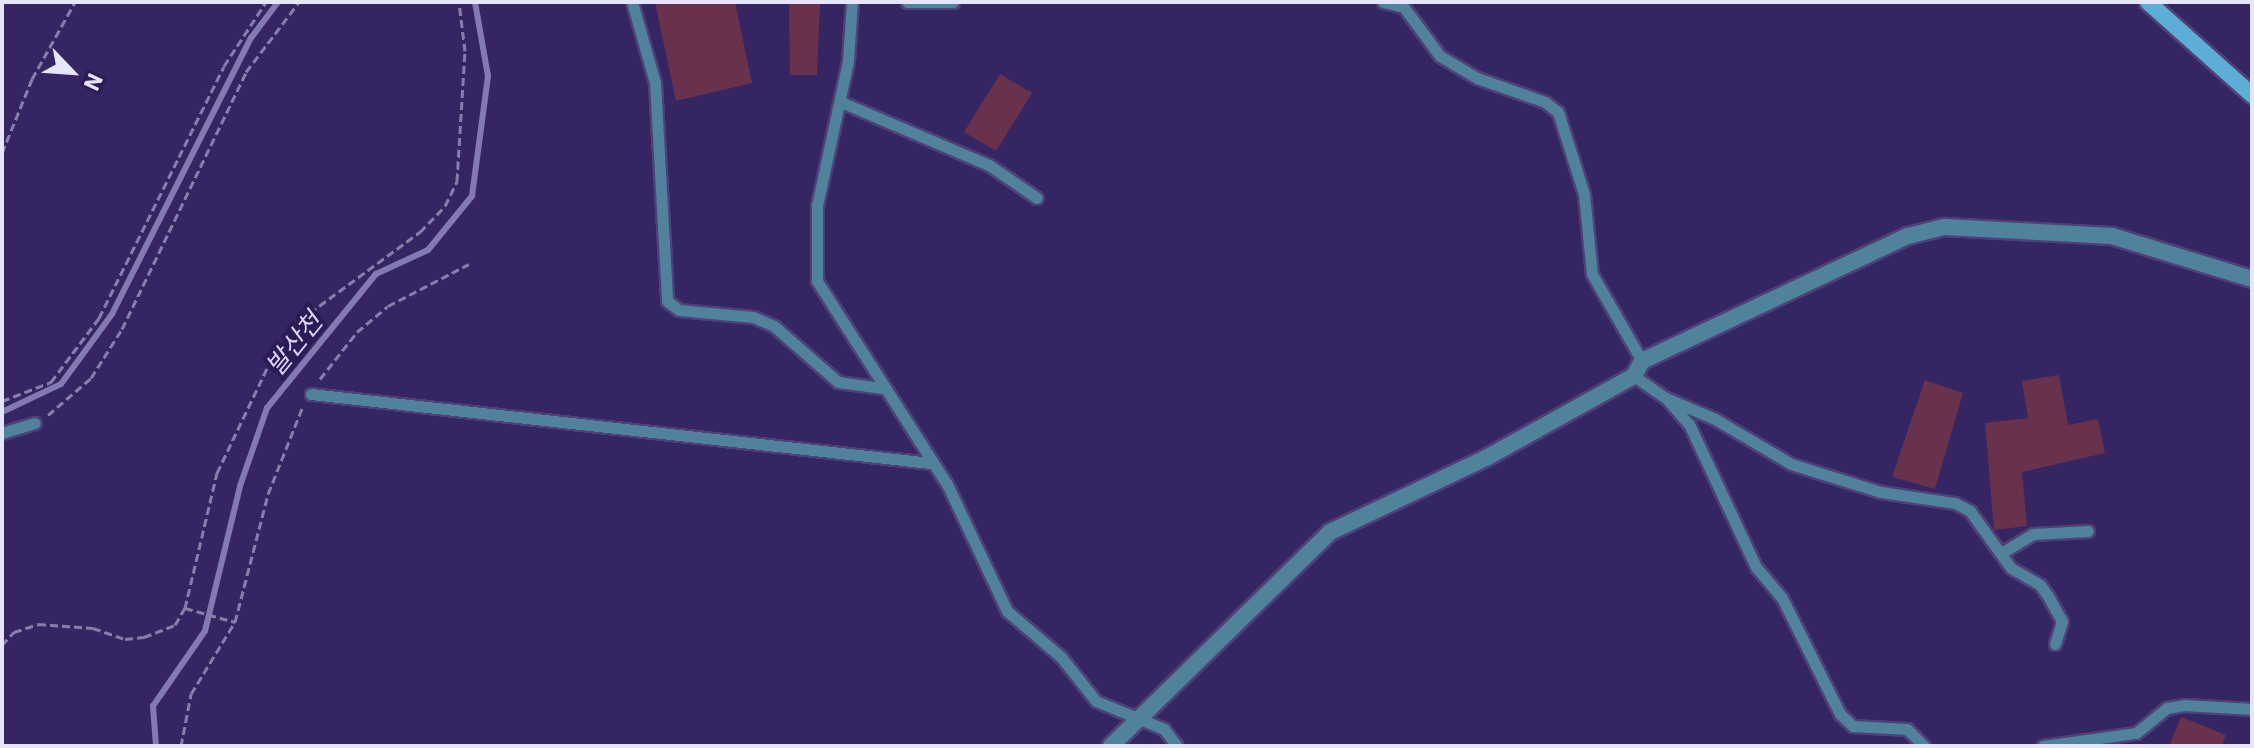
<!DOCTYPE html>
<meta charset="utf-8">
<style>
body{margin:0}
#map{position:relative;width:2254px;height:748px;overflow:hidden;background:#352663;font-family:"IBM Plex Sans","Noto Sans KR",sans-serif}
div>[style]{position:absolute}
.stream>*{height:6px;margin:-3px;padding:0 3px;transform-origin:3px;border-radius:3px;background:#837ab2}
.building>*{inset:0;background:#68324c}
.path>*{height:3px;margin-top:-1.5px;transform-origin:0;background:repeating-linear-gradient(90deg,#877eaa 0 8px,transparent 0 12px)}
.roads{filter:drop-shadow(2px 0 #4e4178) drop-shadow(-2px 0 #4e4178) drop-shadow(0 2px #4e4178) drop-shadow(0 -2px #4e4178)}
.lane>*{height:11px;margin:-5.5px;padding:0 5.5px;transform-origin:5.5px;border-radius:5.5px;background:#51829b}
.street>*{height:16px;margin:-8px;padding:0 8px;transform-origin:8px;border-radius:8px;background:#51829b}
.secondary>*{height:16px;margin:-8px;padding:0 8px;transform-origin:8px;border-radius:8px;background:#5daed6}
span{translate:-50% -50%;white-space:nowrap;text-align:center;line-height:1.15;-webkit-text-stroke:8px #2c1b57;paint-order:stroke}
.water-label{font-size:26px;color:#dbd7f8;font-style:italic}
.frame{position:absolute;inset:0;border:4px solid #e7e5fc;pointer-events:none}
.north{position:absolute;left:32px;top:32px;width:80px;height:80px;-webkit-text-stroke:6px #2c1b57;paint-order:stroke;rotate:115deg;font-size:22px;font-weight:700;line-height:32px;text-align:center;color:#e7e5fc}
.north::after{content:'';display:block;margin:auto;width:28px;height:36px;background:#e7e5fc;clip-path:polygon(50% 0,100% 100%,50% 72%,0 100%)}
</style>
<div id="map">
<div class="stream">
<i style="left:2px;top:412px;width:65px;rotate:-25.4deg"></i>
<i style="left:61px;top:384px;width:87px;rotate:-53.9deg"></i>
<i style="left:112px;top:314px;width:309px;rotate:-63.3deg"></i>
<i style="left:251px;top:38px;width:45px;rotate:-53.1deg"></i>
<i style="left:156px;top:746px;width:40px;rotate:-94.3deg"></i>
<i style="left:153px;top:706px;width:91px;rotate:-55.3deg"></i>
<i style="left:205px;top:631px;width:149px;rotate:-76.4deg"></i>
<i style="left:240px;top:486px;width:83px;rotate:-70.9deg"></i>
<i style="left:267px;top:408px;width:173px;rotate:-50.9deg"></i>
<i style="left:376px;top:274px;width:57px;rotate:-24.8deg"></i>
<i style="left:428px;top:250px;width:70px;rotate:-50.8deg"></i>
<i style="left:472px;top:196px;width:121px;rotate:-82.4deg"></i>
<i style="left:488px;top:76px;width:75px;rotate:-100deg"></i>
</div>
<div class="building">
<i style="clip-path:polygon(655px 2px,735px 2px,752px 83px,676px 101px)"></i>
<i style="clip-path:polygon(789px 2px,820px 2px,817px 75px,790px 75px)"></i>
<i style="clip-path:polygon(1000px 74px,1032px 93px,996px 151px,964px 132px)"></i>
<i style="clip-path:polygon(2059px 375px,2068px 425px,2098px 419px,2105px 453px,2022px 472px,2027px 526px,1994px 530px,1985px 423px,2028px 418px,2022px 381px)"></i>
<i style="clip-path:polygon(1925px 380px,1963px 393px,1935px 489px,1892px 477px)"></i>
<i style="clip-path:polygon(2181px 717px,2226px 735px,2221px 746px,2169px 746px)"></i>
</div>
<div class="path">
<i style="left:2px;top:153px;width:80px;rotate:-67.9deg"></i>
<i style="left:32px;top:79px;width:88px;rotate:-60.8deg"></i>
<i style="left:320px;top:379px;width:60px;rotate:-51.8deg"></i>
<i style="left:357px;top:332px;width:40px;rotate:-40deg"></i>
<i style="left:388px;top:306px;width:91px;rotate:-27.4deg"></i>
<i style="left:2px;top:401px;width:53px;rotate:-21.2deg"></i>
<i style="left:51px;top:382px;width:80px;rotate:-53.1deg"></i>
<i style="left:99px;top:318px;width:281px;rotate:-63.6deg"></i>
<i style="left:224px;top:66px;width:77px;rotate:-56.7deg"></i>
<i style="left:48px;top:415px;width:57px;rotate:-40.7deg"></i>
<i style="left:91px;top:378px;width:58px;rotate:-57.7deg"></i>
<i style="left:122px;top:329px;width:285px;rotate:-64.2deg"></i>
<i style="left:246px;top:72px;width:88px;rotate:-52.9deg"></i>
<i style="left:185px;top:608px;width:52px;rotate:15.6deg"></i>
<i style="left:2px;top:645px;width:18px;rotate:-47deg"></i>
<i style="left:14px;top:632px;width:25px;rotate:-18deg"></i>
<i style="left:38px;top:624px;width:55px;rotate:4.2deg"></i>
<i style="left:93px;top:628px;width:34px;rotate:19deg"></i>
<i style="left:125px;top:639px;width:19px;rotate:-6deg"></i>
<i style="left:144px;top:637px;width:33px;rotate:-21deg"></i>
<i style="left:175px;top:625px;width:20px;rotate:-60deg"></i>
<i style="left:185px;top:608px;width:139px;rotate:-76.7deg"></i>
<i style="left:217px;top:473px;width:121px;rotate:-64.5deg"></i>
<i style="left:269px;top:364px;width:54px;rotate:-54.8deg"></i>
<i style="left:300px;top:320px;width:149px;rotate:-36.3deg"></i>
<i style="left:420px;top:232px;width:36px;rotate:-46deg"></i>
<i style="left:445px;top:206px;width:28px;rotate:-64deg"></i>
<i style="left:457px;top:181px;width:130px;rotate:-86.5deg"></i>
<i style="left:465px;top:51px;width:49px;rotate:-97deg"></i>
<i style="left:181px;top:746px;width:53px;rotate:-79.1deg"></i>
<i style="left:191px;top:694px;width:84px;rotate:-58.6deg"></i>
<i style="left:235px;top:622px;width:132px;rotate:-75.5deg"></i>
<i style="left:268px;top:494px;width:95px;rotate:-68.3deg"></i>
</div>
<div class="roads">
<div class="lane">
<i style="left:632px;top:2px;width:84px;rotate:74.1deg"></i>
<i style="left:655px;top:83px;width:218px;rotate:86.8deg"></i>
<i style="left:667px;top:301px;width:15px;rotate:37deg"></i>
<i style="left:679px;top:310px;width:74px;rotate:5.4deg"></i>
<i style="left:753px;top:317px;width:23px;rotate:23deg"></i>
<i style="left:774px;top:326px;width:85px;rotate:41.2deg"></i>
<i style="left:838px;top:382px;width:43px;rotate:7.9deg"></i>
<i style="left:852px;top:2px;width:59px;rotate:93.9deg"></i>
<i style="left:848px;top:61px;width:147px;rotate:102.1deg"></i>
<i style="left:817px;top:205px;width:76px;rotate:90deg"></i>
<i style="left:817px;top:281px;width:241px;rotate:57.4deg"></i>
<i style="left:947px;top:484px;width:140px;rotate:64.7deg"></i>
<i style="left:1007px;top:611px;width:71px;rotate:40.4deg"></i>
<i style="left:1061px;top:657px;width:56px;rotate:51.5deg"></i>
<i style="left:1096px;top:701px;width:74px;rotate:22.4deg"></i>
<i style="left:1164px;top:729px;width:21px;rotate:53deg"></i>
<i style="left:907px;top:2px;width:46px"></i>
<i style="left:1383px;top:2px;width:18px;rotate:13deg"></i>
<i style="left:1400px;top:2px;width:67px;rotate:53.5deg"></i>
<i style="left:1440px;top:56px;width:43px;rotate:30.7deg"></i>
<i style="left:1477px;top:78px;width:72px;rotate:19.4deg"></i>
<i style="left:1545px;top:102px;width:16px;rotate:38deg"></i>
<i style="left:1558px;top:112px;width:86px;rotate:72.4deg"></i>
<i style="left:1584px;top:194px;width:80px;rotate:84.3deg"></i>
<i style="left:1592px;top:274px;width:100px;rotate:60.1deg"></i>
<i style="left:841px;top:102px;width:161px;rotate:23.1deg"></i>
<i style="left:989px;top:165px;width:58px;rotate:34.5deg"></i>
<i style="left:1634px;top:376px;width:39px;rotate:35deg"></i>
<i style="left:1666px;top:398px;width:35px;rotate:49deg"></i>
<i style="left:1689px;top:424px;width:158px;rotate:64.9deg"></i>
<i style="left:1756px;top:567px;width:40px;rotate:50deg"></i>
<i style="left:1782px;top:598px;width:130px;rotate:63.4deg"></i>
<i style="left:1840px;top:714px;width:18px;rotate:43deg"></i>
<i style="left:1853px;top:726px;width:54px;rotate:3.2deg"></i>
<i style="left:1907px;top:729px;width:24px;rotate:45deg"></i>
<i style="left:311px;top:394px;width:623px;rotate:6.36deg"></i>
<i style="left:1666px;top:398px;width:53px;rotate:23.2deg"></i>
<i style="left:1715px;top:419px;width:88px;rotate:30.6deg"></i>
<i style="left:1791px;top:464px;width:94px;rotate:17.3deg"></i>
<i style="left:1881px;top:492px;width:75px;rotate:8.5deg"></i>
<i style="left:1955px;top:503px;width:17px;rotate:28deg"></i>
<i style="left:1970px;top:511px;width:70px;rotate:54.3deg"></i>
<i style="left:2011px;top:568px;width:34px;rotate:30deg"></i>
<i style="left:2040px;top:585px;width:14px;rotate:54deg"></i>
<i style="left:2048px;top:596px;width:29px;rotate:61deg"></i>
<i style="left:2062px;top:621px;width:24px;rotate:107deg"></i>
<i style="left:2px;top:433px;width:34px;rotate:-17deg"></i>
<i style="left:2003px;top:552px;width:35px;rotate:-31deg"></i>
<i style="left:2033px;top:534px;width:55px;rotate:-3.1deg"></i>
<i style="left:2043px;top:746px;width:94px;rotate:-8deg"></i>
<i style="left:2136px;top:733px;width:40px;rotate:-39deg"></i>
<i style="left:2167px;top:708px;width:17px;rotate:-10deg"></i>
<i style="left:2184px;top:705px;width:68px;rotate:3.4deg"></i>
</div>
<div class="street">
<i style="left:1111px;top:746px;width:306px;rotate:-44.3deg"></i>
<i style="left:1330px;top:532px;width:173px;rotate:-25.4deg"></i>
<i style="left:1486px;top:458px;width:169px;rotate:-29deg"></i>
<i style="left:1634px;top:376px;width:17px;rotate:-62deg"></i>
<i style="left:1642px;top:361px;width:294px;rotate:-25.2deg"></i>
<i style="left:1908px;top:236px;width:38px;rotate:-14deg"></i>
<i style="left:1945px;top:227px;width:167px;rotate:3.1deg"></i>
<i style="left:2112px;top:236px;width:146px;rotate:17.1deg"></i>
</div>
<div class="secondary">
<i style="left:2148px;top:2px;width:140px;rotate:41.8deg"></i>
</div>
</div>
<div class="water-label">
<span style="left:294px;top:344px;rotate:-51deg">발산천</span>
</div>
<div class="frame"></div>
<div class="north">N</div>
</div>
